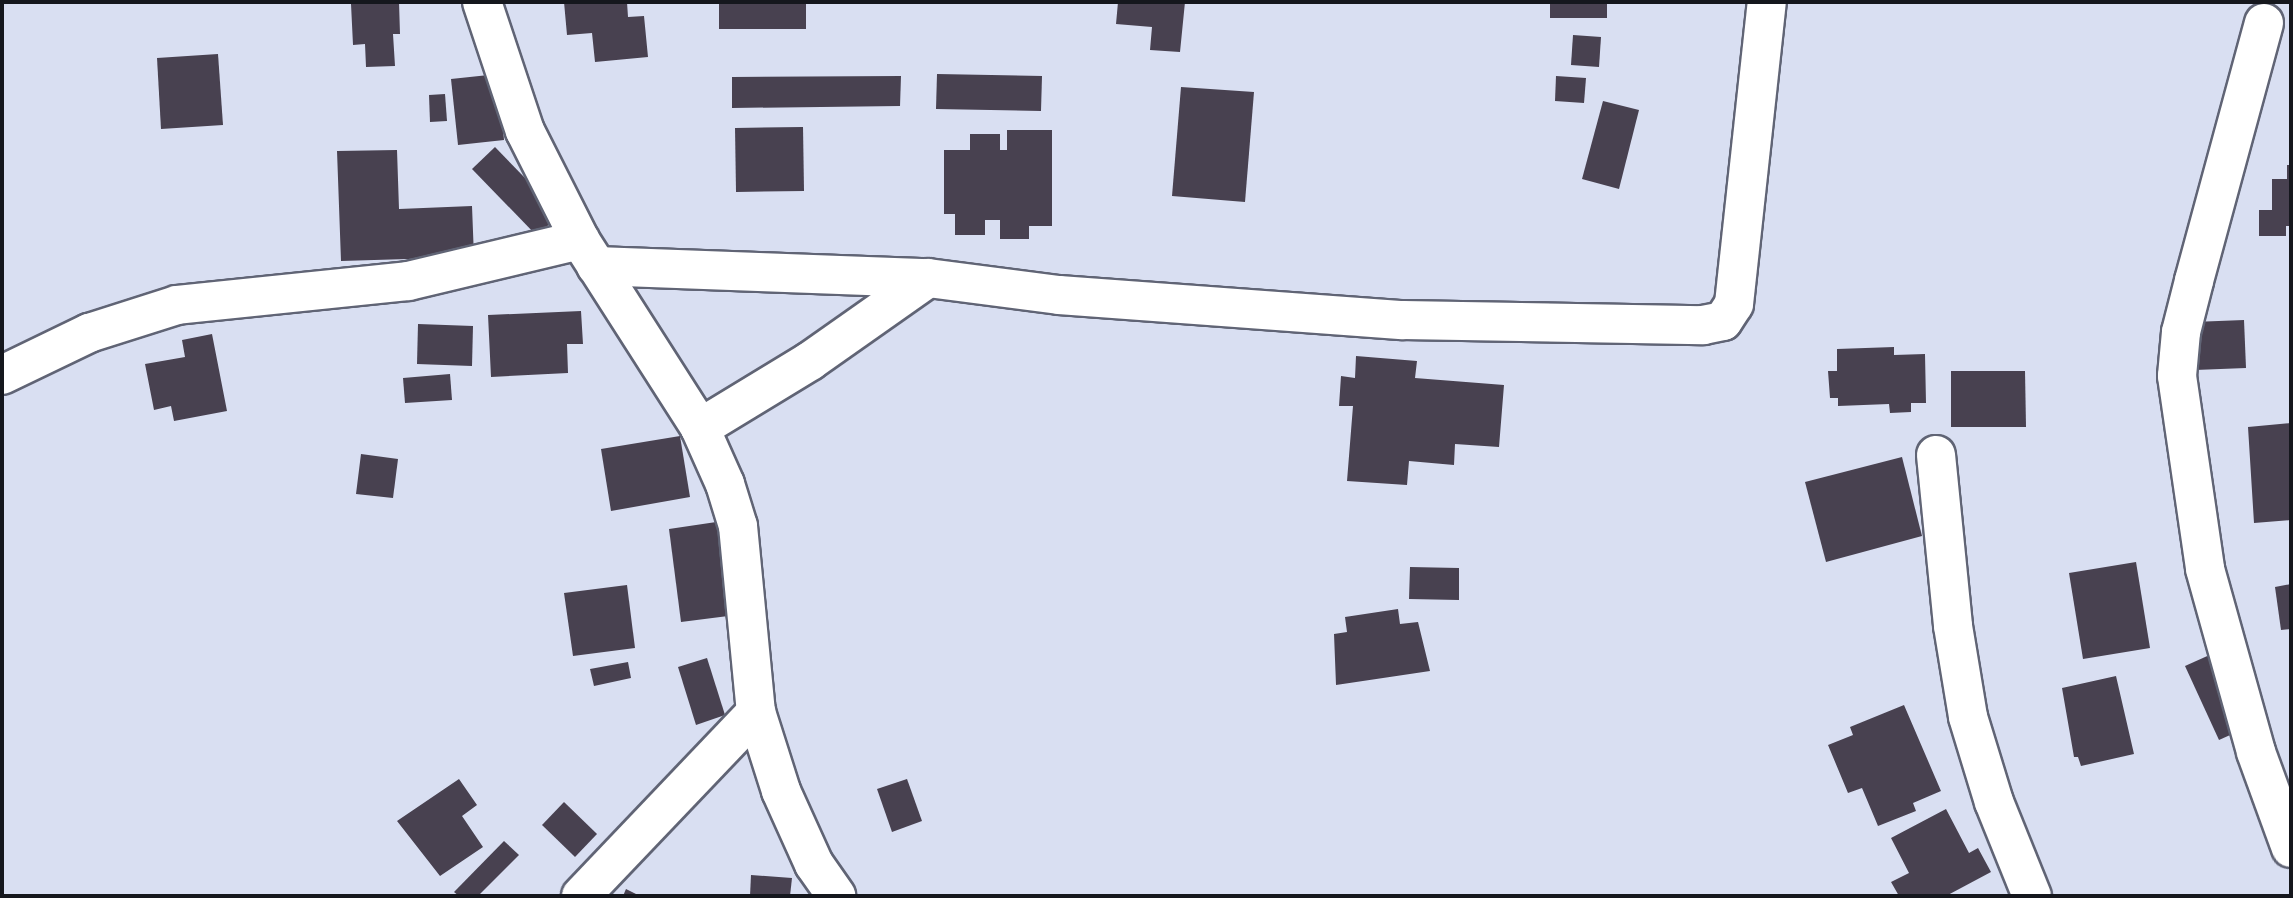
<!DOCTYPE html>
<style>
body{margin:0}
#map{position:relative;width:2293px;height:898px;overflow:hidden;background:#d9dff2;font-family:"Public Sans",sans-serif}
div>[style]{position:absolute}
.building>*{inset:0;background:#484150}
.roads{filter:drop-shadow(2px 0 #606475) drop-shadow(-2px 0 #606475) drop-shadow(0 2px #606475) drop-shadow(0 -2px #606475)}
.minor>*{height:38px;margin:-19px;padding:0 19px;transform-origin:19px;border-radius:19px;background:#fff}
span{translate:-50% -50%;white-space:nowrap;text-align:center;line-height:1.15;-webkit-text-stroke:7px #d9dff2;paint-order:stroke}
.frame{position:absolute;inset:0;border:4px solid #15171d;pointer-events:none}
</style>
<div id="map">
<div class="building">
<i style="clip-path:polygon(399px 2px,400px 34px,393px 34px,395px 66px,366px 67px,365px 44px,353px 45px,351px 4px)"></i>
<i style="clip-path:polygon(564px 2px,627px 2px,628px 17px,644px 16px,648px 57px,595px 62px,592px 33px,567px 35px)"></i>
<i style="clip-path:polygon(719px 2px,806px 2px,806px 29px,719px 29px)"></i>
<i style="clip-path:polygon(1118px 2px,1185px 2px,1180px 52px,1150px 50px,1152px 27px,1116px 24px)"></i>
<i style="clip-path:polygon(1550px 2px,1607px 2px,1607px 18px,1550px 18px)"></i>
<i style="clip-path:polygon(1573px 35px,1601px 37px,1599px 67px,1571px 65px)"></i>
<i style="clip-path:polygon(218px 54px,223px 125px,161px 129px,157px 58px)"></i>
<i style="clip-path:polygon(498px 74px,504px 140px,458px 145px,451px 79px)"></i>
<i style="clip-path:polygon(937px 74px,1042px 76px,1041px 111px,936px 109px)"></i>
<i style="clip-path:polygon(901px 76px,900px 106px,732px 108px,732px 77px)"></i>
<i style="clip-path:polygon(1556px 76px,1586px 78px,1584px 103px,1555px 101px)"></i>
<i style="clip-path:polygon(1181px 87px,1254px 92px,1245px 202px,1172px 196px)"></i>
<i style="clip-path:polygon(445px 94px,447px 121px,430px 122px,429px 95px)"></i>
<i style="clip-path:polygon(1603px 101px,1639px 110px,1619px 189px,1582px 179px)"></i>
<i style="clip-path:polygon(803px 127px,804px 191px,736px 192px,735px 128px)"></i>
<i style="clip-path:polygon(1007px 130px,1052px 130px,1052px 226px,1029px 226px,1029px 239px,1000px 239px,1000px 220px,985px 220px,985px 235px,955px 235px,955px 214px,944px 214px,944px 150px,970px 150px,970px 134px,1000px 134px,1000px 150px,1007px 150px)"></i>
<i style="clip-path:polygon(495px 147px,560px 214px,537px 236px,472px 169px)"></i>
<i style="clip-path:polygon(397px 150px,399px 209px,472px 206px,474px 257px,341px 261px,337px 151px)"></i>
<i style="clip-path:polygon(2287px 165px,2291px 165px,2291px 226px,2286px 226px,2286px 236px,2259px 236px,2259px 210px,2272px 210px,2272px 179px,2287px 179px)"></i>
<i style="clip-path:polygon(581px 311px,583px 344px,567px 344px,568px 373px,491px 377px,488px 315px)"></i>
<i style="clip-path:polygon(2244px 320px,2246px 368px,2195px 370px,2193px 322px)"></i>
<i style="clip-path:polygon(418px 324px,473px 326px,472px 366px,417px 364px)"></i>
<i style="clip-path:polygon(212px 334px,227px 411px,174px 421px,171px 406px,154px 410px,145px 364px,185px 357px,182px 340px)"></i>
<i style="clip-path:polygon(1894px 347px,1894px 355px,1925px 354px,1926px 403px,1911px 403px,1911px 412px,1890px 413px,1889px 404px,1838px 406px,1838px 398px,1830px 398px,1828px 371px,1837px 371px,1837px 349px)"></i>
<i style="clip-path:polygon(1356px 356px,1417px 361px,1415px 378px,1504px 385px,1499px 447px,1455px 444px,1454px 465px,1409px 461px,1407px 485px,1347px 481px,1353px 406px,1339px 406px,1341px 376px,1355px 378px)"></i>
<i style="clip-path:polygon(1951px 371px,2025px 371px,2026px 427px,1951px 427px)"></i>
<i style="clip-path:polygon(450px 374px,452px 400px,405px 403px,403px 378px)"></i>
<i style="clip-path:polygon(2291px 423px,2291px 520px,2254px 523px,2248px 427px)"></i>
<i style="clip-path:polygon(680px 436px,690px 497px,611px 511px,601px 449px)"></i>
<i style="clip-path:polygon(361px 454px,398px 459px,393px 498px,356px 494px)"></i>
<i style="clip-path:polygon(1902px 457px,1922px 536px,1826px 562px,1805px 482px)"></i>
<i style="clip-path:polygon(723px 521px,736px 615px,681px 622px,669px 529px)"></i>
<i style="clip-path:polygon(2136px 562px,2150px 648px,2083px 659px,2069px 573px)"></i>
<i style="clip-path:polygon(1410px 567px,1459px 568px,1459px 600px,1409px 599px)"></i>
<i style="clip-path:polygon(2291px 584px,2291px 629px,2281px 630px,2275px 587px)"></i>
<i style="clip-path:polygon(627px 585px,635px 648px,573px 656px,564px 593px)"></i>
<i style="clip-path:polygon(1398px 609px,1400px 624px,1418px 622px,1430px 671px,1336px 685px,1334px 634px,1347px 632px,1345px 617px)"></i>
<i style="clip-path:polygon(2214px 653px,2248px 727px,2219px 740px,2185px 666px)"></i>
<i style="clip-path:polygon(707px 658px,725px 715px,696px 725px,678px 667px)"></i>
<i style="clip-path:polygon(628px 662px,631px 678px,594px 686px,590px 669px)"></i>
<i style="clip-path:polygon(2116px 676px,2134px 754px,2081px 766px,2078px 757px,2074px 757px,2062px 688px)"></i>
<i style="clip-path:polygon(1904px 705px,1941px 791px,1913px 803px,1916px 811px,1878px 826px,1862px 788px,1848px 793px,1828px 745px,1853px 735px,1850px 727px)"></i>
<i style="clip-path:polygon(459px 779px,477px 805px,462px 816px,483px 847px,440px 876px,397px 821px)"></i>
<i style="clip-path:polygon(907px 779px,922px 821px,892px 832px,877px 789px)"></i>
<i style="clip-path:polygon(564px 802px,597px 834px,575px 857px,542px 825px)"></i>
<i style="clip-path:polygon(1946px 809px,1969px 853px,1978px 848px,1991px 872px,1946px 896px,1899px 896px,1891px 882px,1909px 873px,1891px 838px)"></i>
<i style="clip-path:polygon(504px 841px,519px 855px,478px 896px,459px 896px,454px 892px)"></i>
<i style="clip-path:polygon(751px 875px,792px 878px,790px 896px,750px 896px)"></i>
<i style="clip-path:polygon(626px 889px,640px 896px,623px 896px)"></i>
</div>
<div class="roads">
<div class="minor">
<i style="left:482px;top:2px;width:136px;rotate:71.6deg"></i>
<i style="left:525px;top:131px;width:122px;rotate:63.2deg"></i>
<i style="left:580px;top:240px;width:223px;rotate:57.4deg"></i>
<i style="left:700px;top:428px;width:61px;rotate:65.9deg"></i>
<i style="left:725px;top:484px;width:44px;rotate:72.8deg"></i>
<i style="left:738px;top:526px;width:187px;rotate:84.5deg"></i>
<i style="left:756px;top:712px;width:83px;rotate:72.4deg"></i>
<i style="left:781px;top:791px;width:80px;rotate:65.7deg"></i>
<i style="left:814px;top:864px;width:39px;rotate:55deg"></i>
<i style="left:2264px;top:23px;width:267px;rotate:105.2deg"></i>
<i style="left:2194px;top:281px;width:53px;rotate:104.3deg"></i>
<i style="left:2181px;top:332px;width:44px;rotate:95.2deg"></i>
<i style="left:2177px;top:376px;width:195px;rotate:81.7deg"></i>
<i style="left:2205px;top:569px;width:190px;rotate:74.4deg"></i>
<i style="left:2256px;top:752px;width:102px;rotate:70deg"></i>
<i style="left:596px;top:266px;width:332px;rotate:2.1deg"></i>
<i style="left:928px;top:278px;width:132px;rotate:7.4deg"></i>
<i style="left:1059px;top:295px;width:345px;rotate:4.2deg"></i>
<i style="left:1403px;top:320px;width:300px;rotate:1deg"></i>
<i style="left:1703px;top:325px;width:20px;rotate:-11deg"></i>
<i style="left:1723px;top:321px;width:20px;rotate:-57deg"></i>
<i style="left:1734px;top:304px;width:304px;rotate:-83.8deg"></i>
<i style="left:2px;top:375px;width:97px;rotate:-25.8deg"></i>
<i style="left:89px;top:333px;width:92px;rotate:-17.7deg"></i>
<i style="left:177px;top:305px;width:232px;rotate:-5.9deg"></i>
<i style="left:408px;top:281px;width:177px;rotate:-13.4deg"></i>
<i style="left:700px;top:428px;width:129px;rotate:-31.3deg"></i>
<i style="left:810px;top:361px;width:144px;rotate:-35.1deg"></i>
<i style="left:1936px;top:455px;width:172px;rotate:84.3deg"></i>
<i style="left:1953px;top:626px;width:92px;rotate:80.6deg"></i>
<i style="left:1968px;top:717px;width:89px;rotate:73deg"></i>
<i style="left:1994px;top:802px;width:101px;rotate:68deg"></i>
<i style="left:581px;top:896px;width:254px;rotate:-46.4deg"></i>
</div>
</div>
<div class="frame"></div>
</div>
